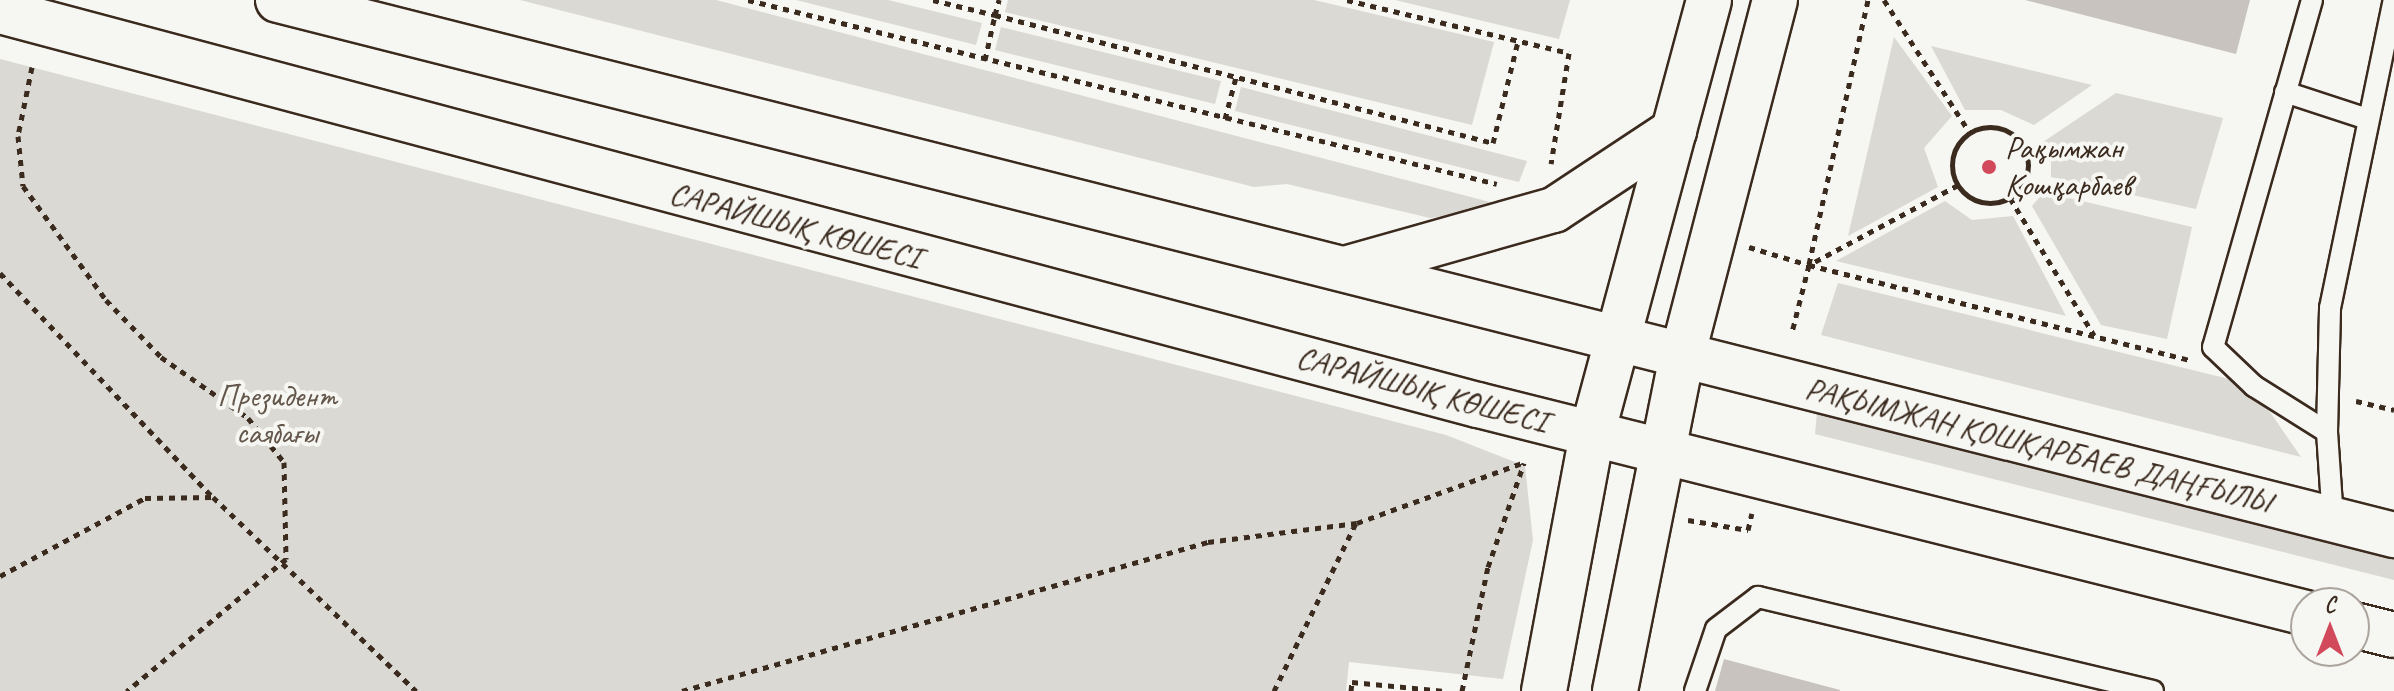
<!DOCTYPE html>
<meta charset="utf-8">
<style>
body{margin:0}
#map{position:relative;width:2394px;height:691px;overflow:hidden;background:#f6f6f2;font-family:Caveat,sans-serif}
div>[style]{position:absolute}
.green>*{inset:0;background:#dad9d3}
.building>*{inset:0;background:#c8c3be}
.path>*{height:5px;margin-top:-2.5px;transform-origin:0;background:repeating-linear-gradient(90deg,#3b2a1e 0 6px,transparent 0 12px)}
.path>.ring{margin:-2.5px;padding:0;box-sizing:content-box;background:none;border:5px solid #3b2a1e;border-radius:50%}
.roads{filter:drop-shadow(2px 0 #3b2a1e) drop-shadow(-2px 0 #3b2a1e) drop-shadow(0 2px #3b2a1e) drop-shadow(0 -2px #3b2a1e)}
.lane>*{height:20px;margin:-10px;padding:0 10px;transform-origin:10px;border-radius:10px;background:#f6f6f2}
.secondary>*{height:44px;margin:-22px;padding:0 22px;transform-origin:22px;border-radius:22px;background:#f6f6f2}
.dots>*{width:22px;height:22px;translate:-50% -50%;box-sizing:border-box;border:4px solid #f6f6f2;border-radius:50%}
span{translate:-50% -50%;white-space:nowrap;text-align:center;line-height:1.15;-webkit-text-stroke:8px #f6f6f2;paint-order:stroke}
.poi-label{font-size:32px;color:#3b2a1e}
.left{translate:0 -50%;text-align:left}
.street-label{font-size:32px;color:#3b2a1e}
.park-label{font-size:32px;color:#63564b}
.north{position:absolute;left:2290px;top:587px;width:80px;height:80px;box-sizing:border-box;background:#f6f6f2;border:2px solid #aba49d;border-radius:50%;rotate:0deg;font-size:22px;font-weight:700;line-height:32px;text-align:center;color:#3b2a1e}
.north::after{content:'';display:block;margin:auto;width:28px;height:36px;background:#d1495b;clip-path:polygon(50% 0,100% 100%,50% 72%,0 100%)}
</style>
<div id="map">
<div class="green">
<i style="clip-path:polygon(520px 0,716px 0,1509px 207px,1430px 218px,1287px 184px,1254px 187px)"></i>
<i style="clip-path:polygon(796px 0,888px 0,982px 23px,976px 45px)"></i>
<i style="clip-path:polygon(1008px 0,1314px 0,1494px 42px,1472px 125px,1005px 12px)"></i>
<i style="clip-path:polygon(1395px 0,1570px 0,1559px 39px)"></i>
<i style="clip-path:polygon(1001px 27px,1221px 81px,1215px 104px,995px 50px)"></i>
<i style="clip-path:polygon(1894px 37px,1952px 116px,1924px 148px,1938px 187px,1848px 236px)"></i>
<i style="clip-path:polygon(1931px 46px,2092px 85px,2034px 125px,2001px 110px,1965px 110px)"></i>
<i style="clip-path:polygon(0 59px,1446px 435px,1525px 466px,1533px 540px,1503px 679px,1349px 662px,1346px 691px,0 691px)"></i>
<i style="clip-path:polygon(1241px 87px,1527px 161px,1519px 182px,1235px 111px)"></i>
<i style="clip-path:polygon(2116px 93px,2223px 118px,2196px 209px,2051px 177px,2051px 152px,2043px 142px)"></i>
<i style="clip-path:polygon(2044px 192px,2192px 227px,2167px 339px,2101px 325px,2032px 206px)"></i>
<i style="clip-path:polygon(1945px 201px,1972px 220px,2013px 216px,2066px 316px,1836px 261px)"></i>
<i style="clip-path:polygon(1838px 283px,2229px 379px,2270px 412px,2301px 457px,1821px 335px)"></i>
<i style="clip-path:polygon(1817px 413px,2394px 553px,2394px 580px,1815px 434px)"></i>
</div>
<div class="building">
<i style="clip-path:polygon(2025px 0,2250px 0,2236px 54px)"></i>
<i style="clip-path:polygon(1724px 659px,1840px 690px,1840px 691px,1715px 691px)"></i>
</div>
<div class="path">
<i style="left:748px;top:0;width:771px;rotate:13.8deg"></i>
<i style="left:933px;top:0;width:64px;rotate:13.6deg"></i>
<i style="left:995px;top:15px;width:16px;rotate:-75deg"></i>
<i style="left:1347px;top:0;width:228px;rotate:13.4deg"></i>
<i style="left:1569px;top:53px;width:112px;rotate:99.2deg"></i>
<i style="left:1884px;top:0;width:158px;rotate:57.1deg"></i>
<i style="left:985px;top:60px;width:46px;rotate:-77.5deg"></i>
<i style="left:995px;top:15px;width:514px;rotate:14.41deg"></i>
<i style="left:1493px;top:143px;width:105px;rotate:-76.2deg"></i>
<i style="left:32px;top:67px;width:70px;rotate:101.5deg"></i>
<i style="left:18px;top:136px;width:50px;rotate:84.3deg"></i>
<i style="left:23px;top:186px;width:141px;rotate:53.9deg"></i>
<i style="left:106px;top:300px;width:79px;rotate:46deg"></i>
<i style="left:161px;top:357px;width:106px;rotate:35deg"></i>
<i style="left:248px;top:418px;width:57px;rotate:50.7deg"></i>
<i style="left:284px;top:462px;width:97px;rotate:88.8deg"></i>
<i style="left:286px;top:559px;width:207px;rotate:140.3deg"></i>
<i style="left:1225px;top:119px;width:43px;rotate:-75.3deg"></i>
<i class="ring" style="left:1952px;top:127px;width:71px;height:71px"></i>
<i style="left:1958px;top:185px;width:169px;rotate:151.8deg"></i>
<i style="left:1809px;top:265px;width:394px;rotate:14deg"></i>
<i style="left:2010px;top:198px;width:161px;rotate:58.5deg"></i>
<i style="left:1749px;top:247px;width:63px;rotate:16.7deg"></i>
<i style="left:1809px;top:265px;width:69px;rotate:104.2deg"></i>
<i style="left:1809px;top:264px;width:271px;rotate:-77.4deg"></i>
<i style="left:0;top:273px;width:306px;rotate:46.5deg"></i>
<i style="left:2356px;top:401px;width:39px;rotate:13deg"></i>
<i style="left:1688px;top:520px;width:61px;rotate:9.5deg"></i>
<i style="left:1748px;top:530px;width:17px;rotate:-77deg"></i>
<i style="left:0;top:576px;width:165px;rotate:-28.3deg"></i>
<i style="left:145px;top:498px;width:68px;rotate:-0.8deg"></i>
<i style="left:213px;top:497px;width:281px;rotate:43.7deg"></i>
<i style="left:682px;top:691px;width:547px;rotate:-15.82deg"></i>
<i style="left:1208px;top:542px;width:150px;rotate:-7.3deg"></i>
<i style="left:1357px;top:523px;width:179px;rotate:-20deg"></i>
<i style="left:1274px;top:691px;width:187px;rotate:-64deg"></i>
<i style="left:1351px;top:691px;width:9px;rotate:-84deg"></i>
<i style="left:1352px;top:682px;width:93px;rotate:5.5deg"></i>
<i style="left:1462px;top:691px;width:127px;rotate:-78.2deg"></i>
<i style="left:1488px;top:567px;width:110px;rotate:-70.9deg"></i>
</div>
<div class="roads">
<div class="lane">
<i style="left:2312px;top:0;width:361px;rotate:105.9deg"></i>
<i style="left:2213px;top:347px;width:57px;rotate:43.6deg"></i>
<i style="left:2254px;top:386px;width:86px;rotate:32.2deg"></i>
<i style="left:2327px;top:432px;width:87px;rotate:86.1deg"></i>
<i style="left:2285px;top:92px;width:86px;rotate:18.2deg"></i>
<i style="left:2327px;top:432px;width:124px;rotate:-88.6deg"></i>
<i style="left:2330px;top:308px;width:315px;rotate:-78.3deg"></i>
<i style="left:1695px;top:691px;width:65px;rotate:-71.3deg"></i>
<i style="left:1716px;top:629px;width:53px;rotate:-37.3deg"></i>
<i style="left:1758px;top:597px;width:406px;rotate:13.4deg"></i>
</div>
<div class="secondary">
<i style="left:278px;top:0;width:2183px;rotate:14.19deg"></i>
<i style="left:0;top:11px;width:1530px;rotate:14.93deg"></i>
<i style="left:1478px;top:405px;width:854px;rotate:14.1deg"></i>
<i style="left:1345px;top:269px;width:217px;rotate:-15.8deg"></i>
<i style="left:1554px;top:210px;width:144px;rotate:-33.4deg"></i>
<i style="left:2354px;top:625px;width:41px;rotate:14deg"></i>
<i style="left:1544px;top:691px;width:261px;rotate:-79.4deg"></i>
<i style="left:1592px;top:434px;width:449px;rotate:-74.9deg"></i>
<i style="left:1615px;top:691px;width:341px;rotate:-78.7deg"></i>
<i style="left:1682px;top:357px;width:369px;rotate:-75.4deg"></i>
</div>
</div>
<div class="dots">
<i style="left:1989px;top:167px;background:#d1495b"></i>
</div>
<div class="poi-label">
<span class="left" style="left:2005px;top:167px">Рақымжан<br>Қошқарбаев</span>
</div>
<div class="street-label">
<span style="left:795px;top:226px;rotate:15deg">САРАЙШЫҚ КӨШЕСІ</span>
<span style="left:1422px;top:390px;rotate:15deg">САРАЙШЫҚ КӨШЕСІ</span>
<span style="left:2038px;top:446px;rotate:14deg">РАҚЫМЖАН ҚОШҚАРБАЕВ ДАҢҒЫЛЫ</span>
</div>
<div class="park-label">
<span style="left:277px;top:415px">Президент<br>саябағы</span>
</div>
<div class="north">С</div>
</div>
